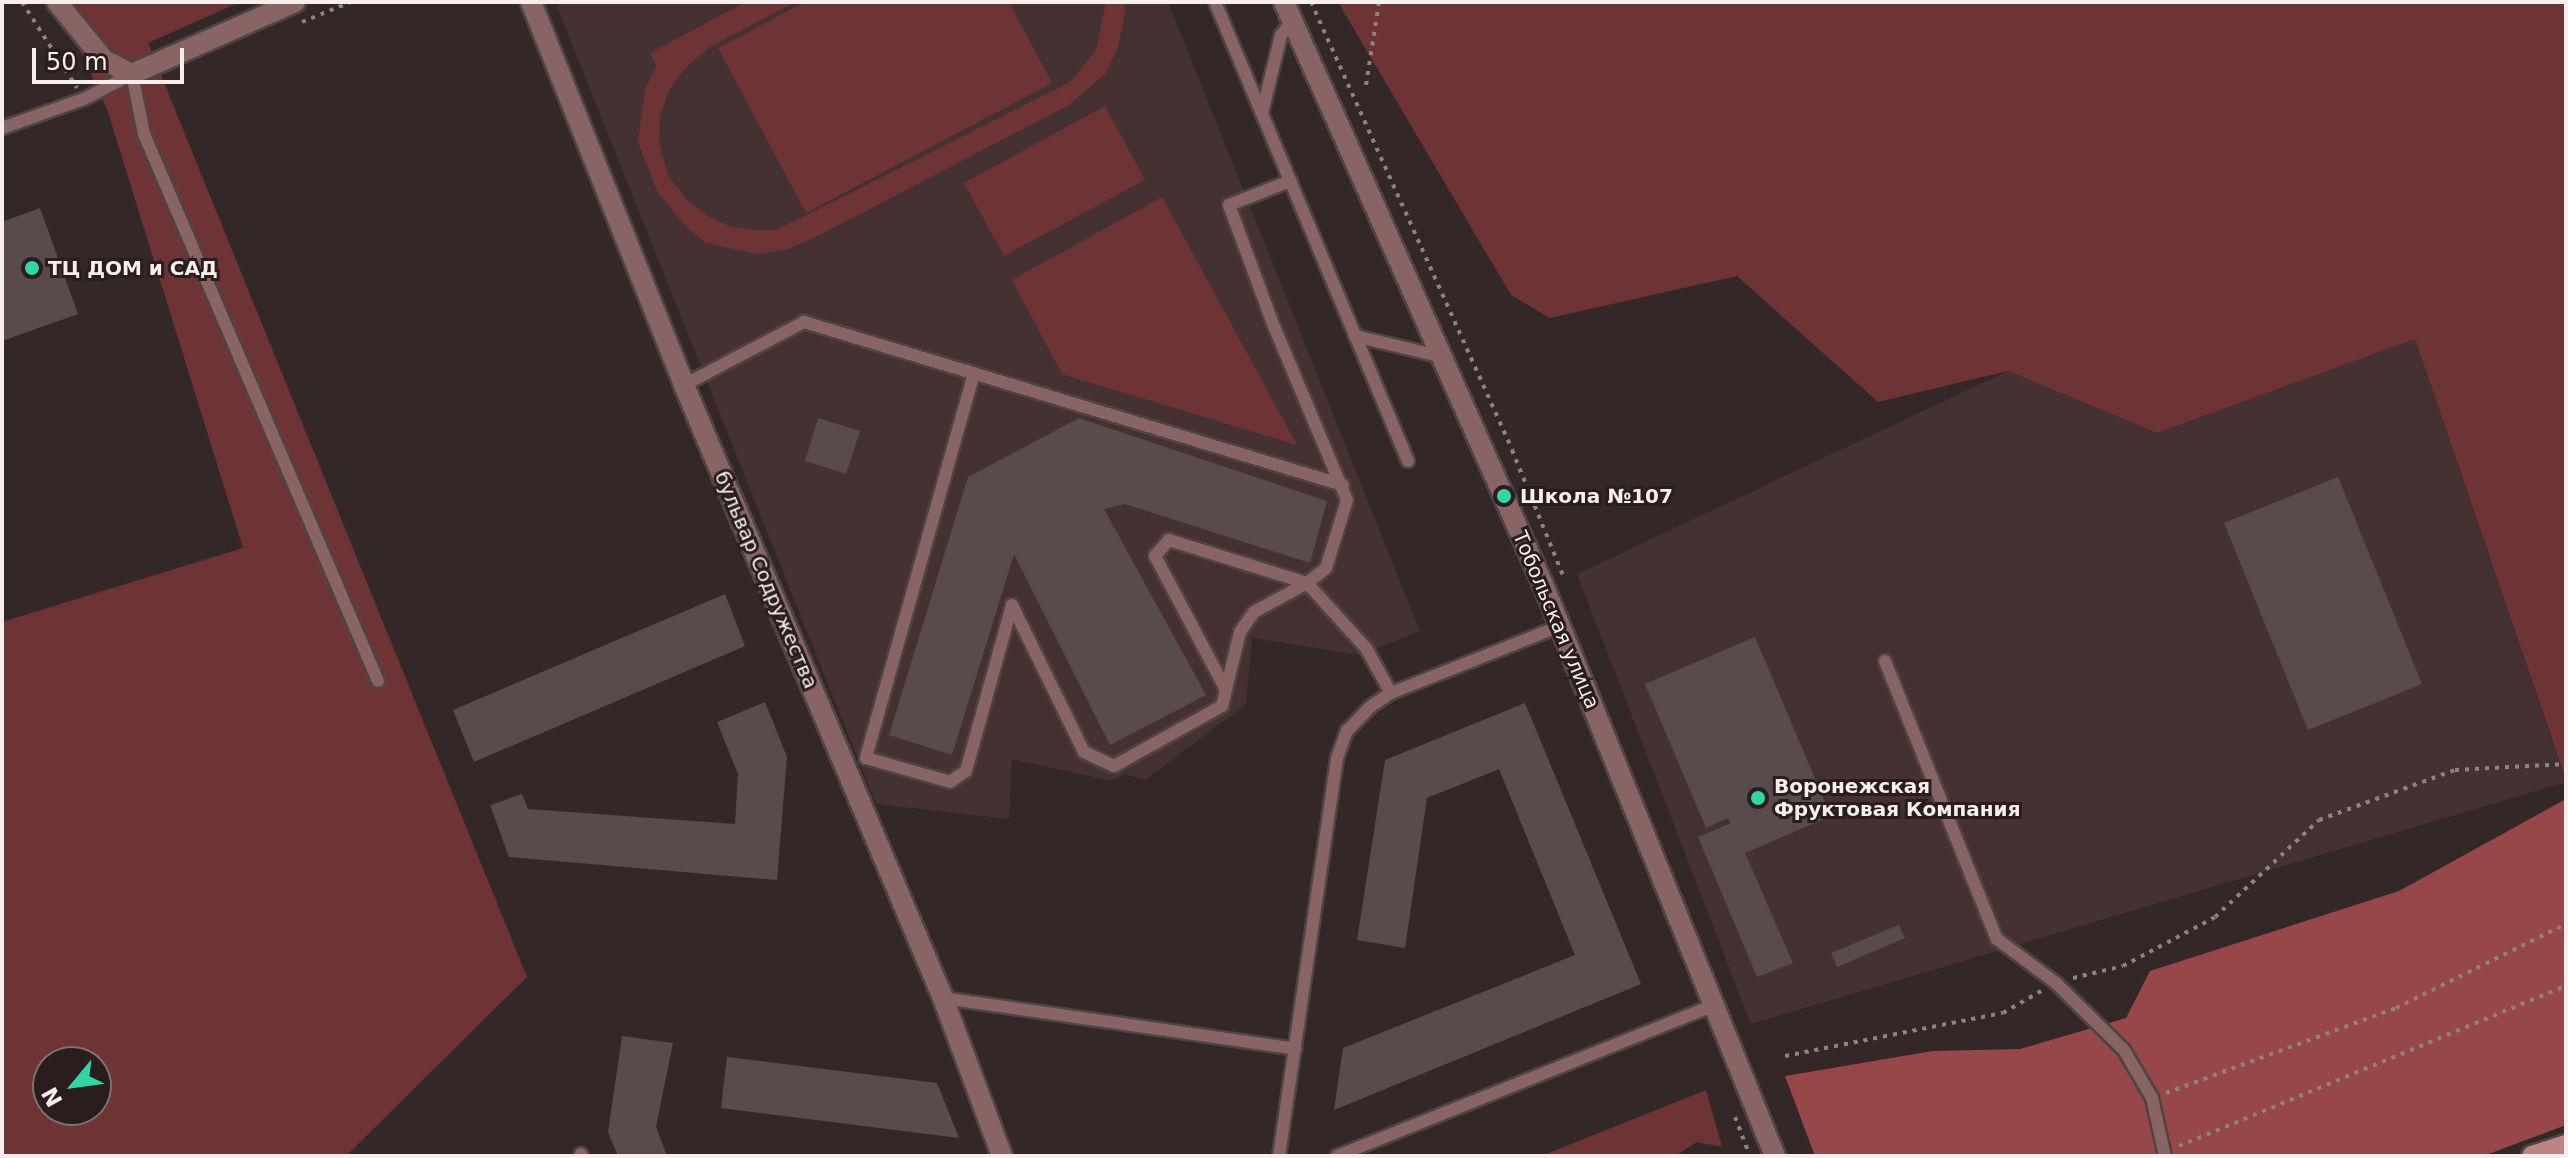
<!DOCTYPE html>
<meta charset="utf-8">
<style>
body{margin:0}
#map{position:relative;width:2568px;height:1158px;overflow:hidden;background:#342727;font-family:"DejaVu Sans",sans-serif}
div>[style]{position:absolute}
.built>*{inset:0;background:#453131}
.green>*{inset:0;background:#6d3335}
.forest>*{inset:0;background:#97474a}
.building>*{inset:0;background:#5a4b4b}
.path>*{height:4px;margin-top:-2px;transform-origin:0;background:repeating-linear-gradient(90deg,#8e8382 0 4px,transparent 0 10px)}
.roads{filter:drop-shadow(2px 0 #4f4343) drop-shadow(-2px 0 #4f4343) drop-shadow(0 2px #4f4343) drop-shadow(0 -2px #4f4343)}
.lane>*{height:12px;margin:-6px;padding:0 6px;transform-origin:6px;border-radius:6px;background:#896464}
.street>*{height:20px;margin:-10px;padding:0 10px;transform-origin:10px;border-radius:10px;background:#896464}
.secondary>*{height:20px;margin:-10px;padding:0 10px;transform-origin:10px;border-radius:10px;background:#be8383}
.dots>*{width:22px;height:22px;translate:-50% -50%;box-sizing:border-box;border:4px solid #2a1d1d;border-radius:50%}
span{translate:-50% -50%;white-space:nowrap;text-align:center;line-height:1.15;-webkit-text-stroke:6px #2a1d1d;paint-order:stroke}
.poi-label{font-size:20px;color:#f7eeed;font-weight:700}
.left{translate:0 -50%;text-align:left}
.street-label{font-size:20px;color:#f7eeed}
.frame{position:absolute;inset:0;border:4px solid #f7eeed;pointer-events:none}
.north{position:absolute;left:32px;top:1046px;width:80px;height:80px;box-sizing:border-box;background:#2a1d1d;border:2px solid #7c7170;border-radius:50%;rotate:241deg;font-size:22px;font-weight:700;line-height:32px;text-align:center;color:#f7eeed}
.north::after{content:'';display:block;margin:auto;width:28px;height:36px;background:#33d4a8;clip-path:polygon(50% 0,100% 100%,50% 72%,0 100%)}
.scale{position:absolute;left:32px;top:48px;width:152px;height:36px;box-sizing:border-box;border:4px solid #f7eeed;border-top:0;padding-left:10px;font-size:24px;line-height:28px;white-space:nowrap;color:#f7eeed;-webkit-text-stroke:6px #2a1d1d;paint-order:stroke}
</style>
<div id="map">
<div class="built">
<i style="clip-path:polygon(564px 2px,1168px 2px,1420px 631px,1360px 655px,1252px 638px,1246px 704px,1145px 780px,1125px 774px,1112px 781px,1012px 759px,1009px 819px,876px 804px,557px 6px)"></i>
<i style="clip-path:polygon(2415px 339px,2566px 782px,1751px 1024px,1577px 574px,2008px 371px,2157px 433px)"></i>
</div>
<div class="green">
<i style="clip-path:polygon(evenodd,59px 2px,240px 2px,148px 43px,527px 977px,346px 1156px,2px 1156px,2px 622px,243px 548px,108px 112px,59px 2px,48px 1062px,96px 1062px,96px 1110px,48px 1110px,48px 1062px)"></i>
<i style="clip-path:polygon(746px 2px,795px 2px,710px 47px,686px 67px,669px 90px,660px 116px,659px 141px,668px 176px,687px 200px,708px 216px,729px 226px,753px 230px,775px 230px,803px 217px,1070px 82px,1096px 50px,1106px 2px,1124px 2px,1125px 14px,1118px 47px,1106px 73px,1069px 105px,816px 237px,788px 249px,757px 254px,706px 243px,687px 228px,657px 191px,638px 142px,645px 90px,656px 66px,650px 53px)"></i>
<i style="clip-path:polygon(805px 2px,1009px 2px,1052px 83px,806px 213px,718px 48px)"></i>
<i style="clip-path:polygon(1338px 2px,2566px 2px,2566px 780px,2415px 339px,2157px 433px,2008px 371px,1878px 402px,1737px 276px,1550px 318px,1511px 295px)"></i>
<i style="clip-path:polygon(1105px 106px,1145px 180px,1004px 256px,964px 183px)"></i>
<i style="clip-path:polygon(1162px 197px,1297px 445px,1062px 374px,1012px 280px)"></i>
<i style="clip-path:polygon(1706px 1090px,1722px 1147px,1697px 1142px,1675px 1156px,1541px 1156px)"></i>
</div>
<div class="forest">
<i style="clip-path:polygon(2566px 799px,2566px 1125px,2483px 1156px,1815px 1156px,1785px 1076px,1933px 1051px,2020px 1049px,2126px 1018px,2150px 971px,2399px 891px)"></i>
</div>
<div class="building">
<i style="clip-path:polygon(40px 208px,78px 314px,2px 341px,2px 222px)"></i>
<i style="clip-path:polygon(818px 418px,860px 431px,846px 474px,805px 461px)"></i>
<i style="clip-path:polygon(1079px 418px,1327px 501px,1310px 563px,1125px 504px,1104px 509px,1206px 695px,1110px 745px,1014px 554px,952px 755px,889px 735px,968px 477px)"></i>
<i style="clip-path:polygon(2338px 477px,2422px 684px,2308px 730px,2224px 523px)"></i>
<i style="clip-path:polygon(725px 594px,745px 646px,474px 762px,453px 710px)"></i>
<i style="clip-path:polygon(1755px 637px,1831px 816px,1745px 853px,1793px 963px,1757px 977px,1698px 837px,1731px 823px,1728px 818px,1706px 828px,1645px 684px)"></i>
<i style="clip-path:polygon(765px 702px,787px 757px,777px 880px,509px 857px,490px 805px,522px 794px,528px 809px,735px 824px,738px 774px,717px 722px)"></i>
<i style="clip-path:polygon(1525px 703px,1641px 984px,1334px 1110px,1343px 1048px,1575px 955px,1499px 769px,1427px 798px,1405px 948px,1357px 940px,1385px 760px)"></i>
<i style="clip-path:polygon(1899px 925px,1905px 938px,1837px 967px,1831px 953px)"></i>
<i style="clip-path:polygon(622px 1036px,673px 1043px,656px 1127px,667px 1156px,618px 1156px,608px 1132px)"></i>
<i style="clip-path:polygon(727px 1057px,937px 1083px,959px 1138px,721px 1108px)"></i>
</div>
<div class="path">
<i style="left:22px;top:2px;width:102px;rotate:57.4deg"></i>
<i style="left:1311px;top:2px;width:491px;rotate:65.8deg"></i>
<i style="left:1512px;top:450px;width:138px;rotate:67.9deg"></i>
<i style="left:302px;top:22px;width:53px;rotate:-22.2deg"></i>
<i style="left:1366px;top:85px;width:84px;rotate:-81.1deg"></i>
<i style="left:2073px;top:978px;width:51px;rotate:-13.5deg"></i>
<i style="left:2123px;top:966px;width:104px;rotate:-28deg"></i>
<i style="left:2215px;top:917px;width:142px;rotate:-43deg"></i>
<i style="left:2319px;top:820px;width:145px;rotate:-20.2deg"></i>
<i style="left:2455px;top:770px;width:111px;rotate:-3.1deg"></i>
<i style="left:1785px;top:1056px;width:222px;rotate:-11.2deg"></i>
<i style="left:2003px;top:1013px;width:46px;rotate:-29.9deg"></i>
<i style="left:2166px;top:1093px;width:245px;rotate:-20.3deg"></i>
<i style="left:2396px;top:1008px;width:190px;rotate:-26.3deg"></i>
<i style="left:1735px;top:1117px;width:42px;rotate:69deg"></i>
<i style="left:2179px;top:1146px;width:419px;rotate:-22.5deg"></i>
</div>
<div class="roads">
<div class="lane">
<i style="left:1215px;top:2px;width:498px;rotate:67.2deg"></i>
<i style="left:1262px;top:113px;width:80px;rotate:-76.3deg"></i>
<i style="left:1281px;top:35px;width:19px;rotate:-51deg"></i>
<i style="left:2px;top:128px;width:87px;rotate:-19.5deg"></i>
<i style="left:84px;top:99px;width:54px;rotate:-27.5deg"></i>
<i style="left:132px;top:74px;width:61px;rotate:78.7deg"></i>
<i style="left:144px;top:134px;width:595px;rotate:66.84deg"></i>
<i style="left:1355px;top:336px;width:90px;rotate:13.4deg"></i>
<i style="left:974px;top:373px;width:400px;rotate:105.7deg"></i>
<i style="left:866px;top:758px;width:87px;rotate:15.9deg"></i>
<i style="left:950px;top:782px;width:19px;rotate:-35deg"></i>
<i style="left:966px;top:771px;width:172px;rotate:-74.5deg"></i>
<i style="left:1012px;top:605px;width:164px;rotate:63.9deg"></i>
<i style="left:1084px;top:752px;width:33px;rotate:25deg"></i>
<i style="left:1114px;top:766px;width:124px;rotate:-29.1deg"></i>
<i style="left:1222px;top:706px;width:76px;rotate:-76.3deg"></i>
<i style="left:1240px;top:632px;width:24px;rotate:-55deg"></i>
<i style="left:1254px;top:612px;width:60px;rotate:-28.7deg"></i>
<i style="left:1307px;top:583px;width:24px;rotate:-38deg"></i>
<i style="left:1326px;top:568px;width:71px;rotate:-72.8deg"></i>
<i style="left:1347px;top:500px;width:191px;rotate:-112.8deg"></i>
<i style="left:1273px;top:324px;width:127px;rotate:-110.3deg"></i>
<i style="left:1229px;top:205px;width:66px;rotate:-21.5deg"></i>
<i style="left:684px;top:385px;width:136px;rotate:-27.7deg"></i>
<i style="left:804px;top:322px;width:563px;rotate:16.83deg"></i>
<i style="left:1885px;top:661px;width:300px;rotate:68.1deg"></i>
<i style="left:1997px;top:939px;width:74px;rotate:36.7deg"></i>
<i style="left:2056px;top:983px;width:95px;rotate:44.6deg"></i>
<i style="left:2124px;top:1050px;width:56px;rotate:59.7deg"></i>
<i style="left:2152px;top:1098px;width:59px;rotate:77.4deg"></i>
<i style="left:1226px;top:690px;width:152px;rotate:-117.9deg"></i>
<i style="left:1155px;top:556px;width:21px;rotate:-49deg"></i>
<i style="left:1169px;top:540px;width:145px;rotate:17.3deg"></i>
<i style="left:1307px;top:583px;width:88px;rotate:47.8deg"></i>
<i style="left:1366px;top:648px;width:51px;rotate:60.9deg"></i>
<i style="left:943px;top:998px;width:356px;rotate:8.2deg"></i>
<i style="left:581px;top:1154px;width:2px;rotate:63deg"></i>
<i style="left:1279px;top:1156px;width:402px;rotate:-81.7deg"></i>
<i style="left:1337px;top:758px;width:29px;rotate:-70deg"></i>
<i style="left:1347px;top:731px;width:33px;rotate:-46deg"></i>
<i style="left:1370px;top:707px;width:25px;rotate:-34deg"></i>
<i style="left:1391px;top:693px;width:182px;rotate:-21.6deg"></i>
<i style="left:1337px;top:1156px;width:407px;rotate:-21.8deg"></i>
</div>
<div class="street">
<i style="left:57px;top:2px;width:75px;rotate:51deg"></i>
<i style="left:104px;top:60px;width:31px;rotate:27deg"></i>
<i style="left:132px;top:74px;width:178px;rotate:-23.8deg"></i>
<i style="left:531px;top:2px;width:412px;rotate:68.2deg"></i>
<i style="left:684px;top:385px;width:665px;rotate:67.1deg"></i>
<i style="left:943px;top:998px;width:169px;rotate:69.5deg"></i>
<i style="left:1284px;top:2px;width:642px;rotate:66.03deg"></i>
<i style="left:1545px;top:589px;width:612px;rotate:67.92deg"></i>
</div>
<div class="secondary">
<i style="left:2532px;top:1156px;width:36px;rotate:-18deg"></i>
</div>
</div>
<div class="dots">
<i style="left:32px;top:268px;background:#33d4a8"></i>
<i style="left:1504px;top:496px;background:#33d4a8"></i>
<i style="left:1758px;top:798px;background:#33d4a8"></i>
</div>
<div class="poi-label">
<span class="left" style="left:48px;top:268px">ТЦ ДОМ и САД</span>
<span class="left" style="left:1520px;top:496px">Школа №107</span>
<span class="left" style="left:1774px;top:798px">Воронежская<br>Фруктовая Компания</span>
</div>
<div class="street-label">
<span style="left:766px;top:580px;rotate:67deg">бульвар Содружества</span>
<span style="left:1556px;top:620px;rotate:67deg">Тобольская улица</span>
</div>
<div class="frame"></div>
<div class="north">N</div>
<div class="scale">50 m</div>
</div>
